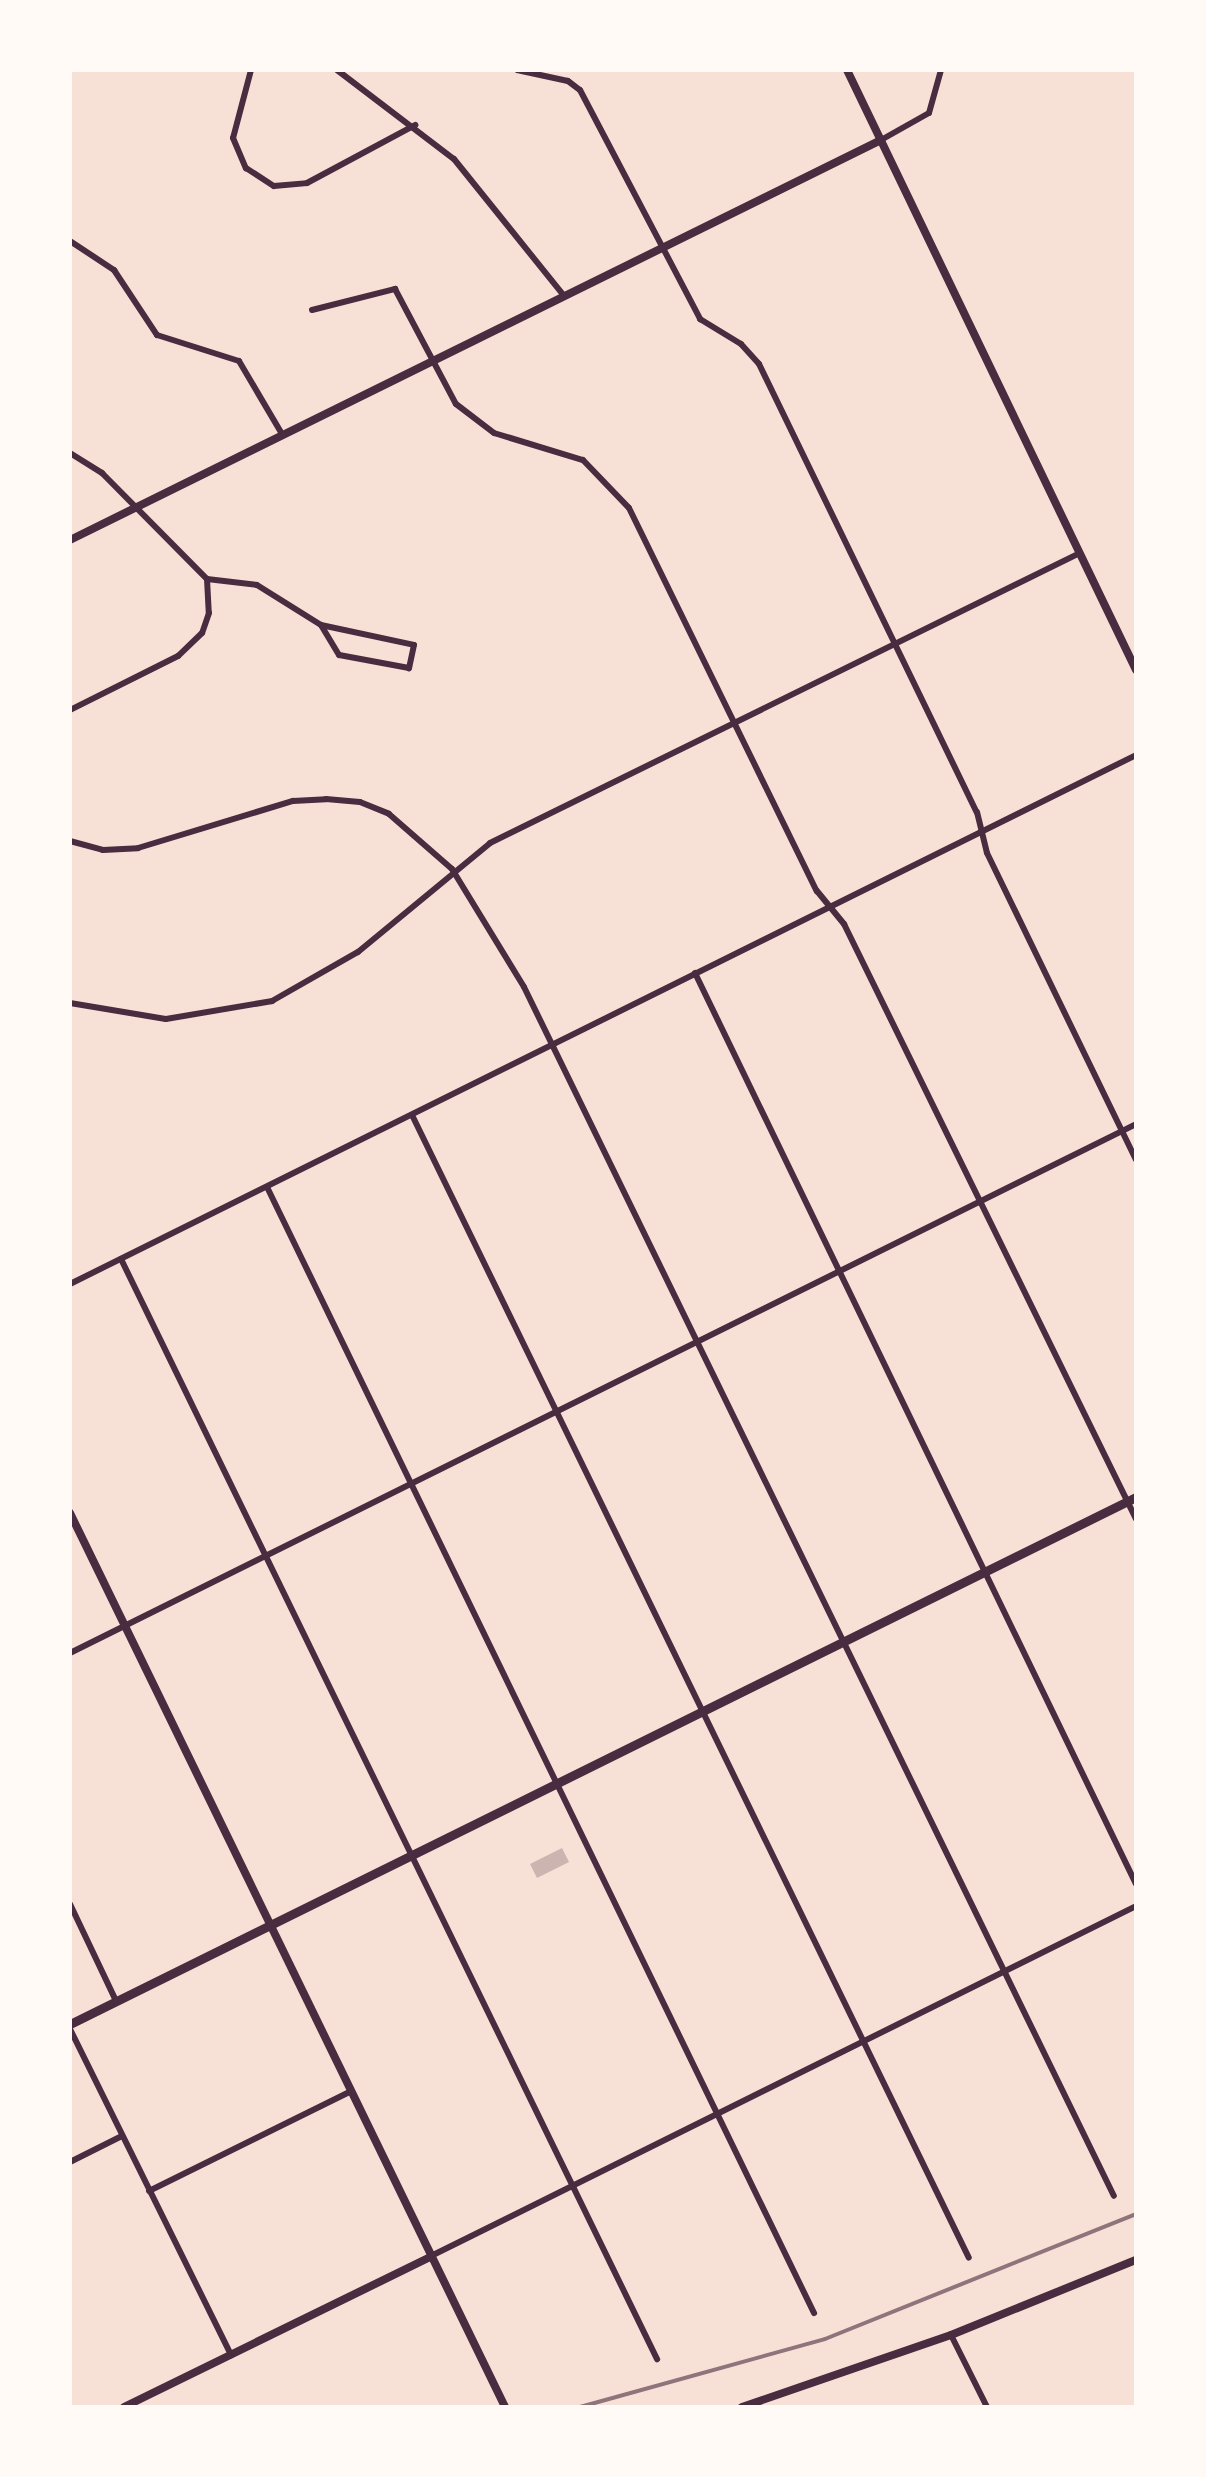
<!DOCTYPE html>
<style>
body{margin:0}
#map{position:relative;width:1206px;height:2477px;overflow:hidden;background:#f7e1d7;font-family:Raleway,sans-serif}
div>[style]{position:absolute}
.building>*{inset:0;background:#ccb4b1}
.minor>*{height:6px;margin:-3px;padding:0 3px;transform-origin:3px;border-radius:3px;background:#4a2c40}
.tertiary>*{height:8px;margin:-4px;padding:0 4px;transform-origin:4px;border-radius:4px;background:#4a2c40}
.secondary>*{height:8px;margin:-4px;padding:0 4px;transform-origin:4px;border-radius:4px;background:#4a2c40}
.primary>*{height:9px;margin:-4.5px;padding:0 4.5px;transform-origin:4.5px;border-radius:4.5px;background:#4a2c40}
.rail>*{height:4px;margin:-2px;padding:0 2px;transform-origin:2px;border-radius:2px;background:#8f747c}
span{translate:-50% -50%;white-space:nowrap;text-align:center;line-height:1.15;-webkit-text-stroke:10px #fffaf5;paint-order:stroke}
.frame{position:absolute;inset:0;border:72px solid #fffaf5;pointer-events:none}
</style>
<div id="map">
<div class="building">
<i style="clip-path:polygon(562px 1848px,569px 1862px,537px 1878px,530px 1864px)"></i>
</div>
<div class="minor">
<i style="left:251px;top:70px;width:70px;rotate:104.8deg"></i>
<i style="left:233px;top:138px;width:33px;rotate:67deg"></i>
<i style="left:246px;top:168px;width:33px;rotate:33deg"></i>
<i style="left:274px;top:186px;width:33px;rotate:-5deg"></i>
<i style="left:307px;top:183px;width:123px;rotate:-28.2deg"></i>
<i style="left:337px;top:70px;width:147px;rotate:37.3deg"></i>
<i style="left:454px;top:159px;width:176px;rotate:51.2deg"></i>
<i style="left:517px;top:70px;width:52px;rotate:12.2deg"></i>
<i style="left:568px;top:81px;width:15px;rotate:37deg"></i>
<i style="left:580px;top:90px;width:259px;rotate:62.3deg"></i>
<i style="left:700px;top:319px;width:48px;rotate:31.4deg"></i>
<i style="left:741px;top:344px;width:27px;rotate:48deg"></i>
<i style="left:759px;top:364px;width:498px;rotate:64.1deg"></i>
<i style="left:977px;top:812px;width:42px;rotate:76.3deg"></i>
<i style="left:987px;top:853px;width:341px;rotate:64.1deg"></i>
<i style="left:881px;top:140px;width:55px;rotate:-29.4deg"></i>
<i style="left:929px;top:113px;width:45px;rotate:-74.4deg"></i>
<i style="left:70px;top:241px;width:53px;rotate:33.4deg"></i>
<i style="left:114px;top:270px;width:78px;rotate:56.5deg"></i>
<i style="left:157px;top:335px;width:86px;rotate:17.6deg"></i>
<i style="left:239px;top:361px;width:85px;rotate:59.5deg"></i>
<i style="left:312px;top:310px;width:86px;rotate:-14.2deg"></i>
<i style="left:395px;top:289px;width:130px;rotate:62.1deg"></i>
<i style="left:456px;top:404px;width:48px;rotate:37.3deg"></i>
<i style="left:494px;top:433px;width:93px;rotate:16.9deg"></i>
<i style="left:583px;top:460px;width:66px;rotate:46.2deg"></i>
<i style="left:629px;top:508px;width:427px;rotate:63.9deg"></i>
<i style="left:817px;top:891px;width:43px;rotate:50.7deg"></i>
<i style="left:844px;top:924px;width:663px;rotate:63.86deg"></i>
<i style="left:70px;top:453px;width:38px;rotate:32deg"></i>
<i style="left:102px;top:473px;width:149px;rotate:45.3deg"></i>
<i style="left:207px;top:579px;width:34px;rotate:87deg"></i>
<i style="left:209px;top:613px;width:21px;rotate:109deg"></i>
<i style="left:202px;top:633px;width:33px;rotate:136deg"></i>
<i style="left:178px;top:656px;width:121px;rotate:153.4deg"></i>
<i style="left:207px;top:579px;width:50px;rotate:6.8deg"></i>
<i style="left:257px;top:585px;width:75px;rotate:32deg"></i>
<i style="left:321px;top:625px;width:95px;rotate:12.1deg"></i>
<i style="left:414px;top:645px;width:24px;rotate:102deg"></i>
<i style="left:409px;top:668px;width:71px;rotate:-169.5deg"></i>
<i style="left:339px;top:655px;width:35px;rotate:-121deg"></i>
<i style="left:70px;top:841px;width:34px;rotate:15deg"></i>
<i style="left:103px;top:850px;width:35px;rotate:-3deg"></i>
<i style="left:138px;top:848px;width:162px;rotate:-16.9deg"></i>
<i style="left:293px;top:801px;width:33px;rotate:-3deg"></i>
<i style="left:326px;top:799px;width:34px;rotate:5deg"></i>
<i style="left:360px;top:802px;width:31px;rotate:22deg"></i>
<i style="left:389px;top:814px;width:84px;rotate:41.1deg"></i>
<i style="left:452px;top:869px;width:138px;rotate:58.6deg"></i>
<i style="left:524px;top:987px;width:1345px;rotate:63.99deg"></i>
<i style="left:695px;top:973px;width:1012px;rotate:64.17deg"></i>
<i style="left:70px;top:1003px;width:97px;rotate:9.5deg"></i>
<i style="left:166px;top:1019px;width:108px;rotate:-9.6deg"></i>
<i style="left:272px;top:1001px;width:99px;rotate:-29.7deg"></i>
<i style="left:358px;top:952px;width:171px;rotate:-39.5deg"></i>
<i style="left:490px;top:843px;width:657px;rotate:-26.18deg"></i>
<i style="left:412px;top:1115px;width:1271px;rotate:64.02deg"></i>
<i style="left:267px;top:1187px;width:1252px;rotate:64.09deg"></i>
<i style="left:121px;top:1259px;width:1224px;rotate:64.02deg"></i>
<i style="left:70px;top:1284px;width:1190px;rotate:-26.39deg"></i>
<i style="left:70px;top:1653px;width:1190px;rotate:-26.39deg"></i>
<i style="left:70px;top:1904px;width:107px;rotate:64.6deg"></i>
<i style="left:70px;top:2029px;width:364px;rotate:63.7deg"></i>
<i style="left:70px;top:2162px;width:58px;rotate:-26.6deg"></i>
<i style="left:149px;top:2191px;width:223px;rotate:-26.3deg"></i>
<i style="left:431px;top:2256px;width:787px;rotate:-26.4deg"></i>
<i style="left:951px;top:2335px;width:80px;rotate:63.4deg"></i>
</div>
<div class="tertiary">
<i style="left:70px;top:540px;width:904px;rotate:-26.25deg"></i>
<i style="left:70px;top:1513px;width:994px;rotate:64.05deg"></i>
<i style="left:124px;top:2407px;width:341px;rotate:-26.1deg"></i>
<i style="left:742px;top:2407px;width:221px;rotate:-19deg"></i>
<i style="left:951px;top:2335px;width:200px;rotate:-22.1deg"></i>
</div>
<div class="secondary">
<i style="left:847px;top:70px;width:666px;rotate:64.28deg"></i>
</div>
<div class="primary">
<i style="left:70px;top:2024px;width:1189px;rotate:-26.31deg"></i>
</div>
<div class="rail">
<i style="left:580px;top:2407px;width:254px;rotate:-15.5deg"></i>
<i style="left:825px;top:2339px;width:335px;rotate:-21.9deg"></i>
</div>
<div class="frame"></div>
</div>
